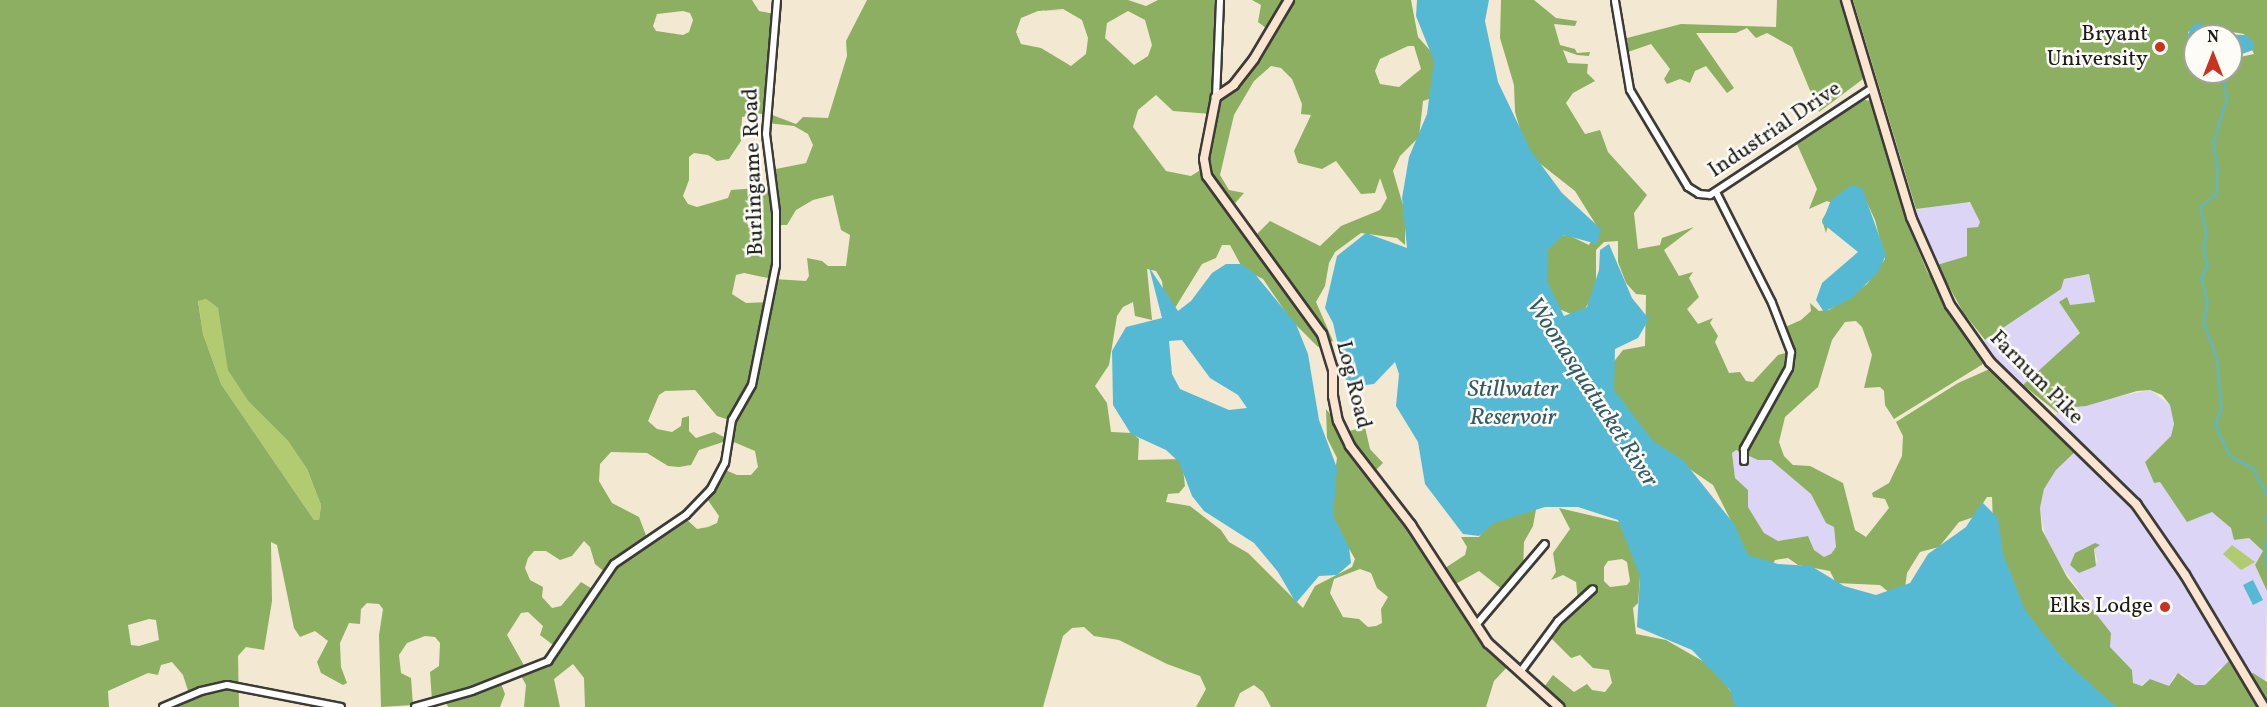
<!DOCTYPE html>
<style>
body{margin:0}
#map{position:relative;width:2267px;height:707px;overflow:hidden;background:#f3e9d2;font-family:Vollkorn,serif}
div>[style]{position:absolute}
.built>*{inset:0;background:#dcd5f6}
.green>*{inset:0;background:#b2cb70}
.forest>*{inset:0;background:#8daf62}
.water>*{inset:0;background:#56b9d4}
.stream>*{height:1.5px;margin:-0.75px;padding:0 0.75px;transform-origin:0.75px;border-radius:0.75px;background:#56b9d4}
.roads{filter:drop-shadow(2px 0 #3c3b37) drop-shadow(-2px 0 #3c3b37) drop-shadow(0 2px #3c3b37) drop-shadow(0 -2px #3c3b37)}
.street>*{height:6px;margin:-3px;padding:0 3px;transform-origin:3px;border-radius:3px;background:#fff}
.secondary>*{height:8px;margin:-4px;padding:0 4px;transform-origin:4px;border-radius:4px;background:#fce5d0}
.dots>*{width:16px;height:16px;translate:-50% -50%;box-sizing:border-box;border:3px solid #fdfcf7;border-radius:50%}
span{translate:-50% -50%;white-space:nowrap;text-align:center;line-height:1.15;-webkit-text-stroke:5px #fdfcf7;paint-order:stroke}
.poi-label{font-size:22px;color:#1c1c1c}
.right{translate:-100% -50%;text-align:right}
.street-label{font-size:22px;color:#1c1c1c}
.water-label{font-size:24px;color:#335b66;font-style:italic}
.north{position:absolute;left:2183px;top:24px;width:60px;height:60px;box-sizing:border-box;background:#fdfcf7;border:2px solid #a3a29f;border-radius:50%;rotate:0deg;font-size:16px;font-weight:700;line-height:24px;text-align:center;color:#1c1c1c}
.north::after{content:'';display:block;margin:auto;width:21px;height:27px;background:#c8321e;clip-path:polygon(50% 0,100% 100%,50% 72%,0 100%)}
</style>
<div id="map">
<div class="built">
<i style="clip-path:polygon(1959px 200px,1972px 204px,1980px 222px,1978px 227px,1967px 228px,1967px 256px,1933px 267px,1910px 211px)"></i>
<i style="clip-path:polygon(2089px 274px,2095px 302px,2070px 305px,2059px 302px,2080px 333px,2019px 389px,1978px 345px,2064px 279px)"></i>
<i style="clip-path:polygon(evenodd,2150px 390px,2170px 405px,2174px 424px,2171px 436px,2145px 462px,2188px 520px,2212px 511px,2231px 528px,2234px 540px,2249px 538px,2264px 551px,2255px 565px,2267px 591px,2265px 683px,2221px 667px,2205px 685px,2195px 685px,2182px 674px,2174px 676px,2169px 686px,2150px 679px,2138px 687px,2133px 683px,2132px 670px,2110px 647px,2109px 632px,2047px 546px,2040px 508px,2044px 489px,2056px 470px,2079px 448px,2051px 419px,2063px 408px,2150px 390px,2100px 545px,2094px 549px,2098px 562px,2070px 565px,2100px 545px)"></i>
<i style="clip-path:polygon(1735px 450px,1771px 460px,1811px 494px,1826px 522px,1834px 527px,1836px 547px,1831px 554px,1824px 557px,1814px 550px,1808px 536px,1778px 541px,1764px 533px,1748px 507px,1748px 490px,1735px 478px,1732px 452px)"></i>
</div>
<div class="green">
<i style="clip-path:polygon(206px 299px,218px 308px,249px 402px,288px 441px,307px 469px,321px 505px,319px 520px,314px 520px,221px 384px,203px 334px,198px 300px)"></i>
<i style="clip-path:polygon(2232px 545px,2255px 562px,2241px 570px,2223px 554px)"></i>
</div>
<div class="forest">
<i style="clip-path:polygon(evenodd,0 0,752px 0,759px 11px,774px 14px,765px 113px,742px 117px,741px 141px,729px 159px,717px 161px,708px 155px,694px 153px,689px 157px,689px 180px,683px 196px,688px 204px,697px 207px,728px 198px,731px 190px,772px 187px,771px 170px,806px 163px,813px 145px,808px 134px,794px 126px,767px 123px,767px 113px,796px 124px,803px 117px,828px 118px,847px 56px,846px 41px,867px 0,1128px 0,1146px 6px,1158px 0,1220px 0,1216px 94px,1235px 83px,1271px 32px,1258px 22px,1261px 5px,1252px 0,1411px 0,1418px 37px,1436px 57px,1435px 97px,1423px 101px,1419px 137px,1400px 156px,1393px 171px,1405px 212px,1405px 245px,1397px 238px,1361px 233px,1335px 252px,1329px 263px,1325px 286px,1316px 302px,1333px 341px,1318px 347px,1291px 320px,1263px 279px,1243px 269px,1230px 245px,1222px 245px,1216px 258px,1202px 264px,1175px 308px,1164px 298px,1162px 281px,1156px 271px,1147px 269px,1152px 320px,1135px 316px,1133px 302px,1123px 307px,1117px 316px,1109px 365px,1095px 386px,1107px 403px,1111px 432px,1132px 433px,1139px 439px,1138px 460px,1182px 459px,1185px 486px,1179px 493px,1168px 494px,1166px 502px,1190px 506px,1221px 530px,1229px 542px,1248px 553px,1303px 608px,1315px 586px,1352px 567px,1355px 559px,1329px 514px,1337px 458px,1327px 438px,1326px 409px,1345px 432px,1365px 427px,1370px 449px,1383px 463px,1372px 474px,1397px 503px,1400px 501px,1425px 535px,1421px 538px,1442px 570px,1465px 555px,1467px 547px,1461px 537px,1479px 537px,1490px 522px,1537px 504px,1533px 526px,1524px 542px,1523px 572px,1503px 590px,1479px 571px,1452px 586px,1473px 621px,1510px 664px,1494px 681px,1486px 707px,1271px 707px,1263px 692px,1254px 685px,1240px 693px,1234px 707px,1196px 707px,1206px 689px,1200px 676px,1167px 664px,1119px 640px,1094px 636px,1084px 627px,1072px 628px,1063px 636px,1043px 707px,585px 707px,584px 678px,573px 664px,554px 679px,560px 707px,524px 707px,526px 685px,520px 674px,500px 681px,505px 694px,500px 707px,448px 707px,445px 700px,432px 701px,430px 672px,439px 666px,440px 643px,435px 637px,425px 636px,407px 643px,399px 655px,401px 673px,411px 678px,413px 705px,381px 707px,379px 635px,383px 609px,379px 604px,367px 603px,361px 609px,360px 624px,349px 623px,340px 643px,341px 667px,347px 683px,343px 685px,321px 673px,317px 662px,328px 641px,315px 631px,300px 637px,294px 628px,277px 545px,271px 542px,272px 601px,264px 650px,246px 647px,238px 656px,239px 707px,169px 707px,190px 697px,183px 675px,172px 662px,161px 665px,158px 675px,148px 673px,108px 691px,109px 707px,0 707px,0 0,1063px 9px,1082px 20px,1088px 38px,1086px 54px,1071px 66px,1041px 48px,1021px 44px,1016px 32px,1021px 18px,1038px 11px,1063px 9px,0 0,683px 11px,690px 13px,693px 20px,689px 32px,683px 35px,656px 31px,653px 26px,657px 14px,683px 11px,0 0,1128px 11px,1145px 20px,1152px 45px,1148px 56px,1134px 65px,1105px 38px,1107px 23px,1128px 11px,0 0,1408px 46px,1414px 46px,1421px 69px,1399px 87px,1380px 84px,1375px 71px,1380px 59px,1408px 46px,0 0,1271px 66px,1281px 68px,1292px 79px,1302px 104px,1301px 114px,1311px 115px,1294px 151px,1298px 163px,1322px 169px,1336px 161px,1361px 194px,1375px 193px,1380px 178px,1387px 198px,1380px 210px,1341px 226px,1320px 246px,1270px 221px,1253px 238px,1230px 209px,1244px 193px,1229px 190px,1220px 175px,1234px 115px,1254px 81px,1271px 66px,0 0,1156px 95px,1173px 111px,1211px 114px,1205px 167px,1191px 176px,1166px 171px,1133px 127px,1138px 110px,1156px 95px,0 0,833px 195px,841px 230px,850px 235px,846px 266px,828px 266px,822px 261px,807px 258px,809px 276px,806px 281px,774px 279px,778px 225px,787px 225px,796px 210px,813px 200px,833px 195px,0 0,744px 273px,773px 279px,767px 302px,746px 303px,732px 294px,736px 275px,744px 273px,0 0,206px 299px,218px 308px,228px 370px,249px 402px,288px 441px,307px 469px,321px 505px,319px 520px,314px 520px,221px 384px,203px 334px,198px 301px,206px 299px,0 0,695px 390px,717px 416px,732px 421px,728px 439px,714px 432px,696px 438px,689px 431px,689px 416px,682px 418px,681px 426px,672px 432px,657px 429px,648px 421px,659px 395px,665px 391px,695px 390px,0 0,729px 440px,755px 451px,758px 467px,751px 475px,737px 475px,723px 469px,705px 496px,719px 516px,717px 523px,708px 527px,697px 529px,684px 517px,669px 533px,649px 543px,639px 517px,612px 503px,599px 481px,600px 464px,611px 452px,647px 453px,668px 466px,679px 467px,691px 465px,699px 450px,729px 440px,0 0,584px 541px,590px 547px,595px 564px,607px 574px,594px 590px,581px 582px,561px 606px,552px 608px,542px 597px,543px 587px,530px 580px,525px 568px,528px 558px,534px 551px,546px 551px,560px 560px,572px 556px,584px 541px,0 0,1360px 569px,1371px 573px,1377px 588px,1388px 597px,1381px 609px,1382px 623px,1376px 626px,1368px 627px,1359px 619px,1343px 617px,1330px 593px,1334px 579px,1360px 569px,0 0,528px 612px,543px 626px,540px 635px,557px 648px,547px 661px,526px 669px,507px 635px,521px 613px,528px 612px,0 0,149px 619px,156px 620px,159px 640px,139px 646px,131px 645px,128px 625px,149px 619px)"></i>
<i style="clip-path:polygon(evenodd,1501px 0,1534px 0,1556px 18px,1577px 21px,1575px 26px,1554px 24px,1560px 45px,1575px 49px,1577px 53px,1590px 52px,1589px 56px,1577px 55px,1563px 50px,1568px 63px,1588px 64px,1587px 73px,1595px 81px,1573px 93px,1566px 103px,1585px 134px,1600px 130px,1608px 152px,1647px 195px,1634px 213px,1638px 249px,1660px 245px,1662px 238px,1694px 227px,1664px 250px,1679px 276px,1693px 272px,1689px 278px,1699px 297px,1687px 309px,1698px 324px,1713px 318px,1710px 323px,1718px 336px,1715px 342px,1729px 373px,1740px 372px,1746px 381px,1753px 382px,1778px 355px,1789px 352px,1783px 328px,1801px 320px,1811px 311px,1810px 303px,1819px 311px,1829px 310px,1867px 284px,1885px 259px,1875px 220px,1863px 194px,1830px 217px,1826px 233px,1822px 220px,1832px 203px,1827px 201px,1809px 209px,1817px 189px,1796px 142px,1860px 99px,1871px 101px,1910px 230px,1927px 271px,1983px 364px,1894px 419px,1885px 405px,1884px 391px,1880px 387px,1864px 388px,1872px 355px,1862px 327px,1856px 321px,1845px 322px,1832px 340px,1818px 387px,1785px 417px,1779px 442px,1784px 456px,1793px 465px,1810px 466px,1843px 483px,1855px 530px,1866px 537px,1889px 508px,1885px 499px,1873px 497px,1872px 493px,1889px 483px,1902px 456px,1903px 436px,1896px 422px,1958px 383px,1992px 368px,2079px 448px,2056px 470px,2044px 489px,2040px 508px,2042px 530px,2067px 577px,2111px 633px,2110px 647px,2132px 670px,2133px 683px,2142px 686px,2150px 679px,2169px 686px,2178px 673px,2195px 685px,2205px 685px,2231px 659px,2260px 707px,2104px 707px,2030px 621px,1994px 551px,1992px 497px,1987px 497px,1974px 517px,1959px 522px,1939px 547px,1920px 552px,1907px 573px,1905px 588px,1891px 594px,1880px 585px,1836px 583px,1830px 571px,1798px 565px,1788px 558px,1775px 560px,1772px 567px,1739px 553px,1734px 527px,1713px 485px,1634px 431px,1605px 373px,1623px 350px,1645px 346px,1646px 295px,1636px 294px,1626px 283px,1618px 262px,1618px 241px,1604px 242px,1596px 250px,1596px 292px,1584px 310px,1571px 314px,1559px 309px,1548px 290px,1543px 256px,1557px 236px,1568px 235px,1589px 245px,1598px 228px,1575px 191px,1538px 162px,1524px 143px,1515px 112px,1514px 85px,1500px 38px,1501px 0,1736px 450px,1758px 460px,1771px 460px,1811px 494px,1826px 523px,1834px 527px,1836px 547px,1831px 554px,1824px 557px,1814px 550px,1808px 536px,1778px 541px,1764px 533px,1748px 507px,1748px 490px,1735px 478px,1732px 453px,1736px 450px)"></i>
<i style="clip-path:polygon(1777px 0,1842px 0,1863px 79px,1819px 112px,1792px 47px,1767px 33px,1756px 38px,1747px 28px,1736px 33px,1696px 33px,1734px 88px,1727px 93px,1706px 66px,1695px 71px,1690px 83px,1680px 79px,1667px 84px,1664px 79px,1670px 69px,1651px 44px,1628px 52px,1627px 38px,1681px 24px,1776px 27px)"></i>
<i style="clip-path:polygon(evenodd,1853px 0,2267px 0,2267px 591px,2255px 565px,2263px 551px,2249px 538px,2234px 540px,2231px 528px,2212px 512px,2187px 522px,2160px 482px,2154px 483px,2152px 478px,2145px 462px,2171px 436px,2174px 424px,2170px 405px,2162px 395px,2150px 390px,2137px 391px,2086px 406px,2063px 408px,2058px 413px,2023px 385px,2080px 333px,2059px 302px,2067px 297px,2070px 305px,2095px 302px,2089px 274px,2064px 279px,2061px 289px,1985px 340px,1963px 312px,1937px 265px,1967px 256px,1967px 228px,1978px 227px,1980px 222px,1970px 202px,1916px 209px,1853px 0,2197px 26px,2244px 34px,2254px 54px,2231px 59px,2231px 72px,2195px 72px,2195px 64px,2189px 59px,2188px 32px,2197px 26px)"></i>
<i style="clip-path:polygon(evenodd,1559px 508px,1619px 522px,1642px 551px,1638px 603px,1633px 608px,1636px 634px,1666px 640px,1713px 667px,1742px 707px,1556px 707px,1541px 691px,1553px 675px,1574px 692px,1587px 684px,1592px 690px,1605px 692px,1612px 683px,1609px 670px,1593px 668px,1580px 655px,1571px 658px,1547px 634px,1578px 600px,1576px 582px,1563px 575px,1551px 580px,1556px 572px,1553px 553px,1570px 529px,1559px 508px,1622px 559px,1627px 562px,1630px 581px,1627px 585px,1610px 587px,1604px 581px,1604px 567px,1608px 561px,1622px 559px)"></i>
<i style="clip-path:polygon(2095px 543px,2100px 545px,2094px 549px,2096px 566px,2079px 573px,2070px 565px,2075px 553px)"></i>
<i style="clip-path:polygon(2253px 673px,2267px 682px,2267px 707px,2246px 677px)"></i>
</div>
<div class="water">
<i style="clip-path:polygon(1417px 0,1489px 0,1485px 21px,1498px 82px,1531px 151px,1562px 193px,1601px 229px,1597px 244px,1564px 235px,1548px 249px,1547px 281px,1564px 316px,1587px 307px,1599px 270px,1600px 250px,1609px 244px,1632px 298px,1649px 319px,1638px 338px,1615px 349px,1614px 390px,1653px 441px,1683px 460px,1734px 524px,1748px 555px,1778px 564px,1811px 566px,1844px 586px,1876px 595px,1910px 583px,1928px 554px,1966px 527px,1982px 502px,1998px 518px,2003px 554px,2025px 610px,2063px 659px,2116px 707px,1735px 707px,1730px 690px,1692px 650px,1637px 627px,1640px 576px,1618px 520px,1578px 507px,1545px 507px,1494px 523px,1479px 536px,1463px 534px,1425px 484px,1418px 442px,1396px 406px,1399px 374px,1395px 362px,1374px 384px,1358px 386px,1346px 380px,1333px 323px,1325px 308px,1337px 256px,1366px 233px,1407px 248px,1402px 198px,1409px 157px,1427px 114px,1434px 61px,1416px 16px)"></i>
<i style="clip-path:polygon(2200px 22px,2212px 34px,2246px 35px,2254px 43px,2253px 50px,2231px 58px,2231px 36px,2195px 36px,2195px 65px,2190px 64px,2188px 34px,2192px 26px)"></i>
<i style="clip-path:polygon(1852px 185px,1862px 188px,1886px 255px,1878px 272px,1852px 298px,1824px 312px,1816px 300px,1822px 283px,1858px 252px,1822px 223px,1831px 200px)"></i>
<i style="clip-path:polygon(evenodd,1226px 264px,1241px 264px,1254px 273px,1296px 324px,1308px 354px,1319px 420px,1337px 468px,1333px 516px,1349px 547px,1351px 563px,1337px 575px,1319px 576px,1296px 603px,1278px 572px,1254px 543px,1204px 511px,1192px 496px,1179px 462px,1166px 450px,1131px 434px,1113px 405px,1112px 351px,1126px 327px,1162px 318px,1149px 267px,1178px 311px,1191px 301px,1212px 273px,1226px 264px,1182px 340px,1210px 378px,1238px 395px,1247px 408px,1229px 410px,1180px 389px,1172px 374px,1169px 341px,1182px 340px)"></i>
<i style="clip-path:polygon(2253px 580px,2263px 600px,2253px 605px,2243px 585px)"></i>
</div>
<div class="stream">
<i style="left:2230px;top:72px;width:10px;rotate:119deg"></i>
<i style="left:2225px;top:81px;width:19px;rotate:84deg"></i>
<i style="left:2227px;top:100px;width:45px;rotate:106.8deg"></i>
<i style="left:2214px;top:143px;width:26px;rotate:81deg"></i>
<i style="left:2218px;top:169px;width:25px;rotate:92deg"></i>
<i style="left:2217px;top:194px;width:21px;rotate:139deg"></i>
<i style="left:2201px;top:208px;width:26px;rotate:77deg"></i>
<i style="left:2207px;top:233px;width:16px;rotate:101deg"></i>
<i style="left:2204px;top:249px;width:18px;rotate:77deg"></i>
<i style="left:2208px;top:267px;width:13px;rotate:119deg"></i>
<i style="left:2202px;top:278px;width:26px;rotate:77deg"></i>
<i style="left:2208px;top:303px;width:19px;rotate:102deg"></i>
<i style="left:2204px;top:322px;width:37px;rotate:70deg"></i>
<i style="left:2217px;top:357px;width:52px;rotate:84.5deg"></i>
<i style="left:2222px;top:409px;width:17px;rotate:111deg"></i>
<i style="left:2216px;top:425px;width:34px;rotate:66deg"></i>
<i style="left:2230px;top:456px;width:27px;rotate:28deg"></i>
<i style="left:2254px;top:469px;width:28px;rotate:63deg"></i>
<i style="left:2267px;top:516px;width:7px;rotate:90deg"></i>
<i style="left:2267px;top:540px;width:28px;rotate:90deg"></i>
</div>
<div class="roads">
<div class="street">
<i style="left:1615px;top:1px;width:90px;rotate:80.4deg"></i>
<i style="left:1630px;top:90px;width:113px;rotate:59.1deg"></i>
<i style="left:1688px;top:187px;width:13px;rotate:32deg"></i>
<i style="left:1699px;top:194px;width:11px;rotate:5deg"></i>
<i style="left:1710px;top:195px;width:193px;rotate:-33.4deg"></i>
<i style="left:1216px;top:97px;width:97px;rotate:-87.6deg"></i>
<i style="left:1716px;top:192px;width:124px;rotate:63.2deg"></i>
<i style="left:1772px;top:303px;width:53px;rotate:68.8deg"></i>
<i style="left:1791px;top:352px;width:16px;rotate:97deg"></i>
<i style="left:1789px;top:368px;width:93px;rotate:119.1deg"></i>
<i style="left:1744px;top:449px;width:12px;rotate:90deg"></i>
<i style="left:1476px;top:625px;width:106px;rotate:-49.6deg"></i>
<i style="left:1521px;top:671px;width:62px;rotate:-53.5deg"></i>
<i style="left:1558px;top:621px;width:47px;rotate:-42.4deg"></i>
<i style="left:163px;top:707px;width:41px;rotate:-22.8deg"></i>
<i style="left:201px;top:691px;width:27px;rotate:-13deg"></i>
<i style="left:227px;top:685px;width:116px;rotate:10.9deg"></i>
<i style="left:415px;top:707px;width:59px;rotate:-15.7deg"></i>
<i style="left:472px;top:691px;width:82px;rotate:-21.5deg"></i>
<i style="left:548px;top:661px;width:117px;rotate:-55.8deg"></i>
<i style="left:614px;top:564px;width:87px;rotate:-34.2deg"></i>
<i style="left:686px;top:515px;width:36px;rotate:-46deg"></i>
<i style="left:711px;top:489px;width:30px;rotate:-62deg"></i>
<i style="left:725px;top:463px;width:44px;rotate:-80.8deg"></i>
<i style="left:732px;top:420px;width:40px;rotate:-60.3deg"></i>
<i style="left:752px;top:385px;width:122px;rotate:-78.7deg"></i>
<i style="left:776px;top:265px;width:53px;rotate:-90deg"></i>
<i style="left:776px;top:212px;width:79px;rotate:-97.3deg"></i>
<i style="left:766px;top:134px;width:134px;rotate:-85.3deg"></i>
</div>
<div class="secondary">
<i style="left:1289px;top:0;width:69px;rotate:120.7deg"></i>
<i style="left:1254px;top:59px;width:33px;rotate:128deg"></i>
<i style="left:1234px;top:85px;width:22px;rotate:146deg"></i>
<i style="left:1216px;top:97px;width:63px;rotate:101deg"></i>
<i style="left:1204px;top:159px;width:17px;rotate:80deg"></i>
<i style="left:1207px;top:176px;width:195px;rotate:54deg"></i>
<i style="left:1322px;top:334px;width:37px;rotate:73deg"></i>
<i style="left:1333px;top:369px;width:27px;rotate:90deg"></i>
<i style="left:1333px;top:396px;width:25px;rotate:79deg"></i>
<i style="left:1338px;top:421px;width:28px;rotate:64deg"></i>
<i style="left:1350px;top:446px;width:100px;rotate:52.3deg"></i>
<i style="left:1411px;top:525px;width:141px;rotate:56.9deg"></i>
<i style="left:1488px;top:643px;width:96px;rotate:42deg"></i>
<i style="left:1846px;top:0;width:227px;rotate:73.3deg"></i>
<i style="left:1911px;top:217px;width:96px;rotate:66.1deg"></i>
<i style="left:1950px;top:305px;width:70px;rotate:54.9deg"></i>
<i style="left:1990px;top:362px;width:204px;rotate:44.2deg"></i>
<i style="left:2136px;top:504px;width:86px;rotate:55.4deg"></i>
<i style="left:2185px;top:575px;width:154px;rotate:59.1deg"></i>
</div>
</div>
<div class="dots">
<i style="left:2160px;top:47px;background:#c8321e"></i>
<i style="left:2165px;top:607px;background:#c8321e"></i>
</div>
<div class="poi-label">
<span class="right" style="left:2148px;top:47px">Bryant<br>University</span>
<span class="right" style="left:2153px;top:607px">Elks Lodge</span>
</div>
<div class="street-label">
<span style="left:1775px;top:130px;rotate:-34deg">Industrial Drive</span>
<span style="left:754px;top:172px;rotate:-92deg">Burlingame Road</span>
<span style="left:2036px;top:378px;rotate:45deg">Farnum Pike</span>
<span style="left:1353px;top:385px;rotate:76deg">Log Road</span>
</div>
<div class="water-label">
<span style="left:1513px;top:405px">Stillwater<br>Reservoir</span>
<span style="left:1591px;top:393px;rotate:57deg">Woonasquatucket River</span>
</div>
<div class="north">N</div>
</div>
